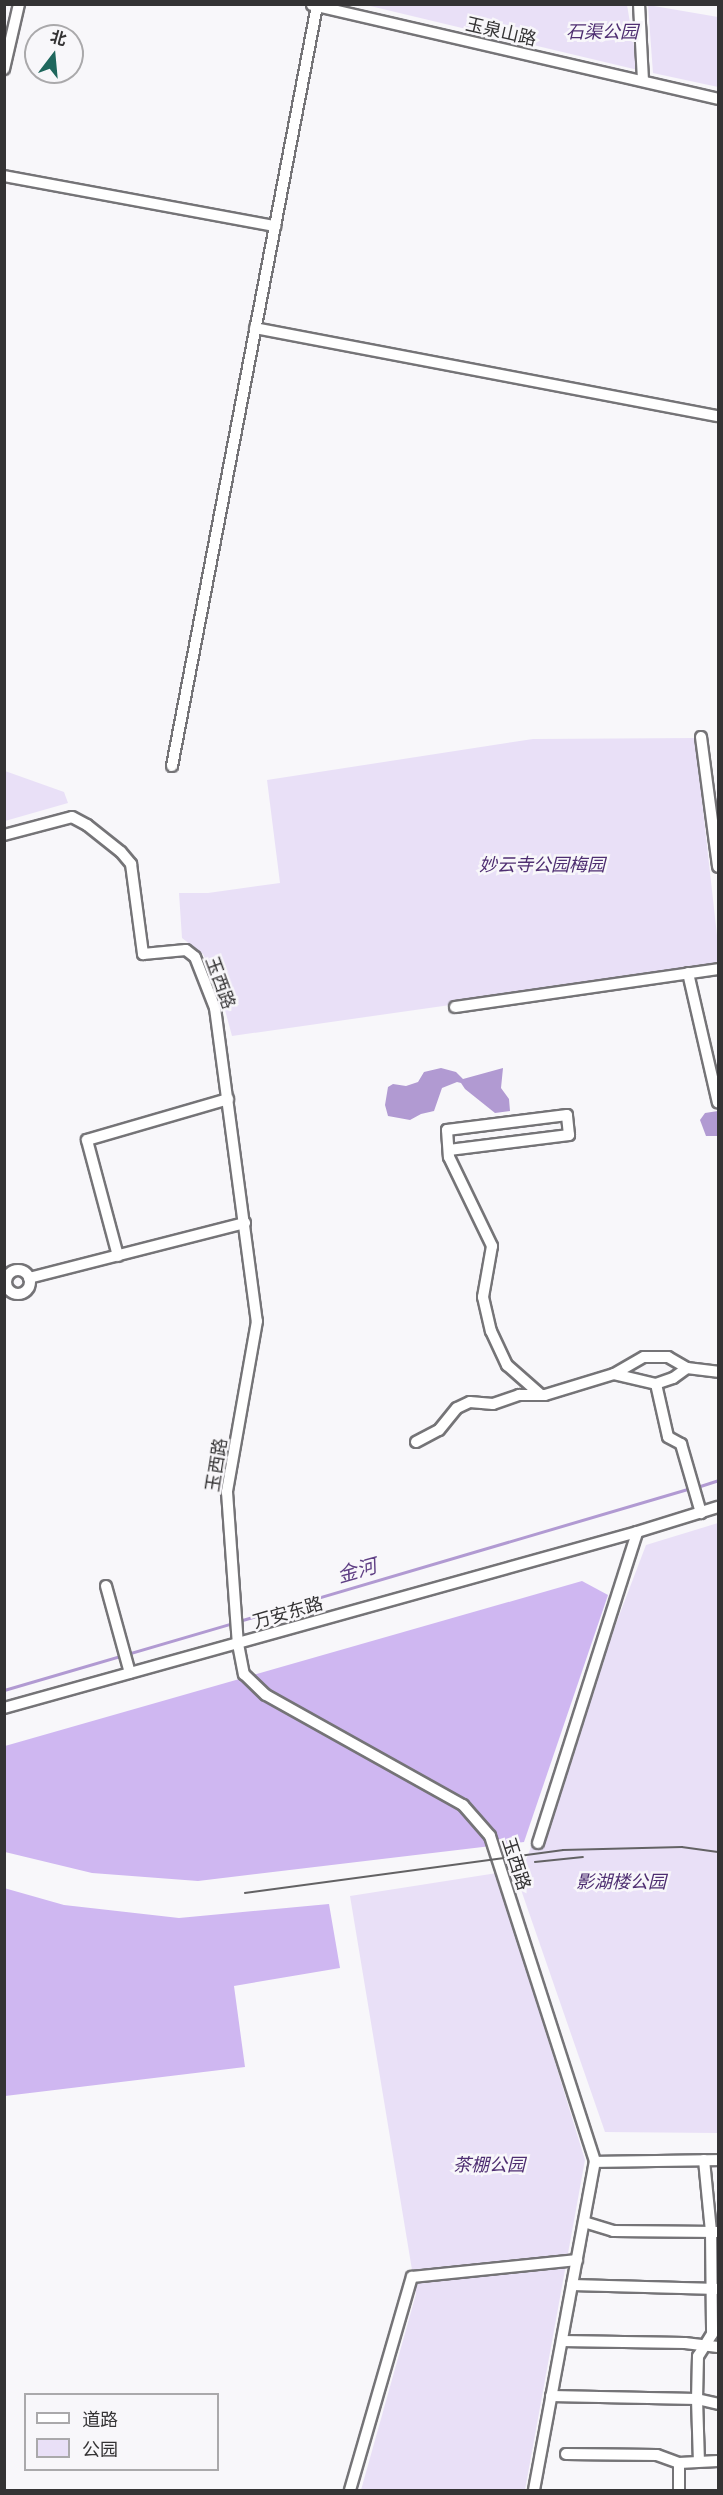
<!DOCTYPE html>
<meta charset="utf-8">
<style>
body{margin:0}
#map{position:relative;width:723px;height:2495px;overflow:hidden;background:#f8f7fa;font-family:"Crimson Pro","Noto Sans SC",serif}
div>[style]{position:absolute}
.green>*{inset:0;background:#e9e0f7}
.forest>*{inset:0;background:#cfb7f1}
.water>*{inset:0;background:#b19ad2}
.stream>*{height:3px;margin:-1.5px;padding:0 1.5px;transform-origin:1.5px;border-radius:1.5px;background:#b19ad2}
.roads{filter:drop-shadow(2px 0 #757477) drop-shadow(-2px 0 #757477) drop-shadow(0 2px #757477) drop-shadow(0 -2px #757477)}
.minor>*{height:10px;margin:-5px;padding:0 5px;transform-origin:5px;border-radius:5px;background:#fff}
.minor>.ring{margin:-5px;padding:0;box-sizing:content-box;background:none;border:10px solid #fff;border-radius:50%}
.tram>*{height:1.5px;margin:-0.75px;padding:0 0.75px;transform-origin:0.75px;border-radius:0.75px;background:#636264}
span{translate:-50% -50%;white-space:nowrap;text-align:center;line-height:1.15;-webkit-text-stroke:5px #f8f7fa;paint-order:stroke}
.street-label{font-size:18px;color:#343334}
.park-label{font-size:18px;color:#4e2e71;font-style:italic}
.water-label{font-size:20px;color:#604085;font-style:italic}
.frame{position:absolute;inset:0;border:6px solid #343334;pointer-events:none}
.legend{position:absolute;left:24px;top:2393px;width:195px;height:78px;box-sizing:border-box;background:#f8f7fa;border:2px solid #aaa9ab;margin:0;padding:8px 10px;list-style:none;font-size:18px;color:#343334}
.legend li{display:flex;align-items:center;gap:12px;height:30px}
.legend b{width:30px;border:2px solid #aaa9ab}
.north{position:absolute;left:24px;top:24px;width:60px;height:60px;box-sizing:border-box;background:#f8f7fa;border:2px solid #aaa9ab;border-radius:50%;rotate:16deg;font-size:16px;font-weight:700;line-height:24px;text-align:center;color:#343334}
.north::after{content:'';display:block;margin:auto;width:21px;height:27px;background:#1f675d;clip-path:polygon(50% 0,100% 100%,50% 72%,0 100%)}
</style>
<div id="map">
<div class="green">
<i style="clip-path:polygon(366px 5px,627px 5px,638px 70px)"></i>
<i style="clip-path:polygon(648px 5px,718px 17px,718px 87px,653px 73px)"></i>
<i style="clip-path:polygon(695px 738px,718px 944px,718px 967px,232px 1036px,219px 988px,203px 954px,182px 938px,179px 893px,208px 893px,280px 883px,267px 780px,533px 739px)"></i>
<i style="clip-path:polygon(5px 771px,64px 792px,68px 803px,5px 821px)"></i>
<i style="clip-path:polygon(718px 1523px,718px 2133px,605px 2132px,518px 1881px,646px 1545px)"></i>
<i style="clip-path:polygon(497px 1873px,585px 2160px,525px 2490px,361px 2490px,416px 2294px,350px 1896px)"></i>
</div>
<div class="forest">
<i style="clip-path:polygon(582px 1581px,608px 1595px,524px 1842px,198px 1881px,92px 1873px,5px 1852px,5px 1746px)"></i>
<i style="clip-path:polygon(4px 1888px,64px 1905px,179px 1918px,329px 1904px,340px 1968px,234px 1986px,245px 2067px,5px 2096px)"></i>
</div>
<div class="water">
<i style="clip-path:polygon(441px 1068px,456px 1072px,463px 1079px,503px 1068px,501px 1088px,509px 1099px,510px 1111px,495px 1113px,465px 1089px,461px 1083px,457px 1082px,442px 1088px,434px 1111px,421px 1114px,410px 1120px,388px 1116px,385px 1105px,388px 1087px,393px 1084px,406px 1086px,418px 1082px,424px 1072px)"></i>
<i style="clip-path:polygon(718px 1111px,718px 1136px,706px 1136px,700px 1120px,705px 1113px)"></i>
</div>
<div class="stream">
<i style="left:697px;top:1487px;width:22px;rotate:-18deg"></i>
<i style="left:239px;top:1621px;width:471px;rotate:-16.4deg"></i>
<i style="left:4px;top:1690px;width:239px;rotate:-16.3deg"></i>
</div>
<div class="roads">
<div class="minor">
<i style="left:639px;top:4px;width:77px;rotate:87deg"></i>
<i style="left:312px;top:5px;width:417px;rotate:13deg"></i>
<i style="left:4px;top:69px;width:67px;rotate:-77deg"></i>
<i style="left:4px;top:176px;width:276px;rotate:10.5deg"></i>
<i style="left:255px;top:328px;width:471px;rotate:10.8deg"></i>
<i style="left:701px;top:737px;width:131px;rotate:82.5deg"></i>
<i style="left:172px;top:766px;width:774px;rotate:-79.2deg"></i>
<i style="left:4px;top:835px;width:70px;rotate:-14.8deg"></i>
<i style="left:72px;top:817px;width:17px;rotate:28deg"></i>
<i style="left:87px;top:825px;width:43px;rotate:38.5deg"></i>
<i style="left:121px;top:852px;width:16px;rotate:50deg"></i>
<i style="left:131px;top:864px;width:91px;rotate:82.4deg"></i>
<i style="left:143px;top:954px;width:43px;rotate:-5.3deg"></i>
<i style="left:186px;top:950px;width:11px;rotate:38deg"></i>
<i style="left:195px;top:957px;width:55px;rotate:68.6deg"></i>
<i style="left:215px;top:1008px;width:316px;rotate:82.4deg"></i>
<i style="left:257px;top:1321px;width:174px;rotate:100deg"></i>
<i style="left:227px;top:1492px;width:152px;rotate:85.9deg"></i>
<i style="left:238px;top:1644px;width:31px;rotate:79deg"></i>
<i style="left:244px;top:1674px;width:30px;rotate:44deg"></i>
<i style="left:266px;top:1695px;width:226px;rotate:29.2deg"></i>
<i style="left:463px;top:1805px;width:41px;rotate:48.9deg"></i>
<i style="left:490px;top:1836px;width:342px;rotate:72.1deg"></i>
<i style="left:688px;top:973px;width:133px;rotate:77deg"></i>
<i style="left:455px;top:1007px;width:266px;rotate:-8.2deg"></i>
<i style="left:449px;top:1150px;width:121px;rotate:-7.1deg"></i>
<i style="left:569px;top:1135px;width:20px;rotate:-96deg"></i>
<i style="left:567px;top:1115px;width:121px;rotate:172.9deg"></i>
<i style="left:447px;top:1130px;width:27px;rotate:86deg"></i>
<i style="left:449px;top:1157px;width:99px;rotate:64.2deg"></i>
<i style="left:492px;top:1246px;width:52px;rotate:100deg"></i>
<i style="left:483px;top:1297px;width:35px;rotate:77deg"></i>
<i style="left:491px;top:1331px;width:38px;rotate:65deg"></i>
<i style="left:507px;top:1365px;width:45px;rotate:41.4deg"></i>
<i style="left:118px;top:1256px;width:120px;rotate:-105deg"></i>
<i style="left:87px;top:1140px;width:147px;rotate:-16.2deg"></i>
<i class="ring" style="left:6px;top:1270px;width:14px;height:14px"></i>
<i style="left:29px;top:1278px;width:223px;rotate:-14.3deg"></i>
<i style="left:687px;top:1368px;width:31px;rotate:7deg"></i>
<i style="left:656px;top:1384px;width:43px;rotate:-166.6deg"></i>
<i style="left:614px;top:1374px;width:34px;rotate:-30deg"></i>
<i style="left:644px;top:1357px;width:24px"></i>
<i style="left:668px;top:1357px;width:22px;rotate:30deg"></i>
<i style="left:687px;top:1368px;width:17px;rotate:144deg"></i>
<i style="left:673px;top:1378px;width:18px;rotate:161deg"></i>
<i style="left:656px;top:1384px;width:54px;rotate:77.2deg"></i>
<i style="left:668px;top:1437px;width:15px;rotate:28deg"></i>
<i style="left:681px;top:1444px;width:72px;rotate:73.8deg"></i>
<i style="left:416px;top:1442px;width:26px;rotate:-28deg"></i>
<i style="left:439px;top:1430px;width:28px;rotate:-51deg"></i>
<i style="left:457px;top:1408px;width:14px;rotate:-25deg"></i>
<i style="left:470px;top:1402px;width:23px;rotate:5deg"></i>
<i style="left:493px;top:1404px;width:28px;rotate:-19deg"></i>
<i style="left:519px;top:1395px;width:26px"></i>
<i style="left:545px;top:1395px;width:72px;rotate:-16.9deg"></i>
<i style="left:106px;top:1586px;width:90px;rotate:74.6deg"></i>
<i style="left:4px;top:1708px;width:657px;rotate:-15.54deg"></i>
<i style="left:637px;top:1532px;width:85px;rotate:-17.2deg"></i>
<i style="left:538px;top:1843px;width:326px;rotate:-72.3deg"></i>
<i style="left:704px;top:2160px;width:72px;rotate:84.4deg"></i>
<i style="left:711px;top:2232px;width:102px;rotate:89.4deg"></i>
<i style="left:712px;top:2334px;width:26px;rotate:122deg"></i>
<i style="left:698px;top:2356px;width:43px;rotate:91.3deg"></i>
<i style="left:697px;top:2399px;width:22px;rotate:13deg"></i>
<i style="left:584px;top:2222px;width:30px;rotate:17deg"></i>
<i style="left:613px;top:2231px;width:105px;rotate:0.5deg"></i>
<i style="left:572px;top:2285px;width:146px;rotate:1.6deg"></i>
<i style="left:562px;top:2341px;width:123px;rotate:0.9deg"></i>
<i style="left:685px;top:2343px;width:33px;rotate:7deg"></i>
<i style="left:551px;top:2396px;width:146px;rotate:1.2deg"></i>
<i style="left:697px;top:2399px;width:62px;rotate:88.2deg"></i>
<i style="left:566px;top:2454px;width:91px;rotate:0.6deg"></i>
<i style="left:657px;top:2455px;width:23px;rotate:20deg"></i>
<i style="left:679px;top:2463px;width:39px;rotate:-3deg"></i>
<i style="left:679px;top:2463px;width:27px;rotate:90deg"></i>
<i style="left:350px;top:2490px;width:222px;rotate:-73.8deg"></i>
<i style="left:412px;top:2277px;width:166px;rotate:-5.9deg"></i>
<i style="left:534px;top:2490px;width:334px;rotate:-79.5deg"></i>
<i style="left:595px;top:2162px;width:123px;rotate:-0.9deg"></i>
</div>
</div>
<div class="tram">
<i style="left:535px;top:1862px;width:48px;rotate:-5.9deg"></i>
<i style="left:245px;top:1893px;width:321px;rotate:-7.7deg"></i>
<i style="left:563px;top:1850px;width:119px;rotate:-1.4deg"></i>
<i style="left:682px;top:1847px;width:36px;rotate:8deg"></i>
</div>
<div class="street-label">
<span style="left:501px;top:32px;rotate:13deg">玉泉山路</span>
<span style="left:220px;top:983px;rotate:70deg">玉西路</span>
<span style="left:217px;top:1465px;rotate:-81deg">玉西路</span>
<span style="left:288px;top:1613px;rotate:-16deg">万安东路</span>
<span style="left:516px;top:1864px;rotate:72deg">玉西路</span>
</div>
<div class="park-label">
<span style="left:602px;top:32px">石渠公园</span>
<span style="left:542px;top:865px">妙云寺公园梅园</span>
<span style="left:621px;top:1882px">影湖楼公园</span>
<span style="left:489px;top:2165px">茶棚公园</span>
</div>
<div class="water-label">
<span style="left:357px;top:1571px;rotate:-16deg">金河</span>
</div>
<div class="frame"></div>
<ul class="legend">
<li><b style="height:8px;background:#fff"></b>道路</li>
<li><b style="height:16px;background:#e9e0f7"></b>公园</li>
</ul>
<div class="north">北</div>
</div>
